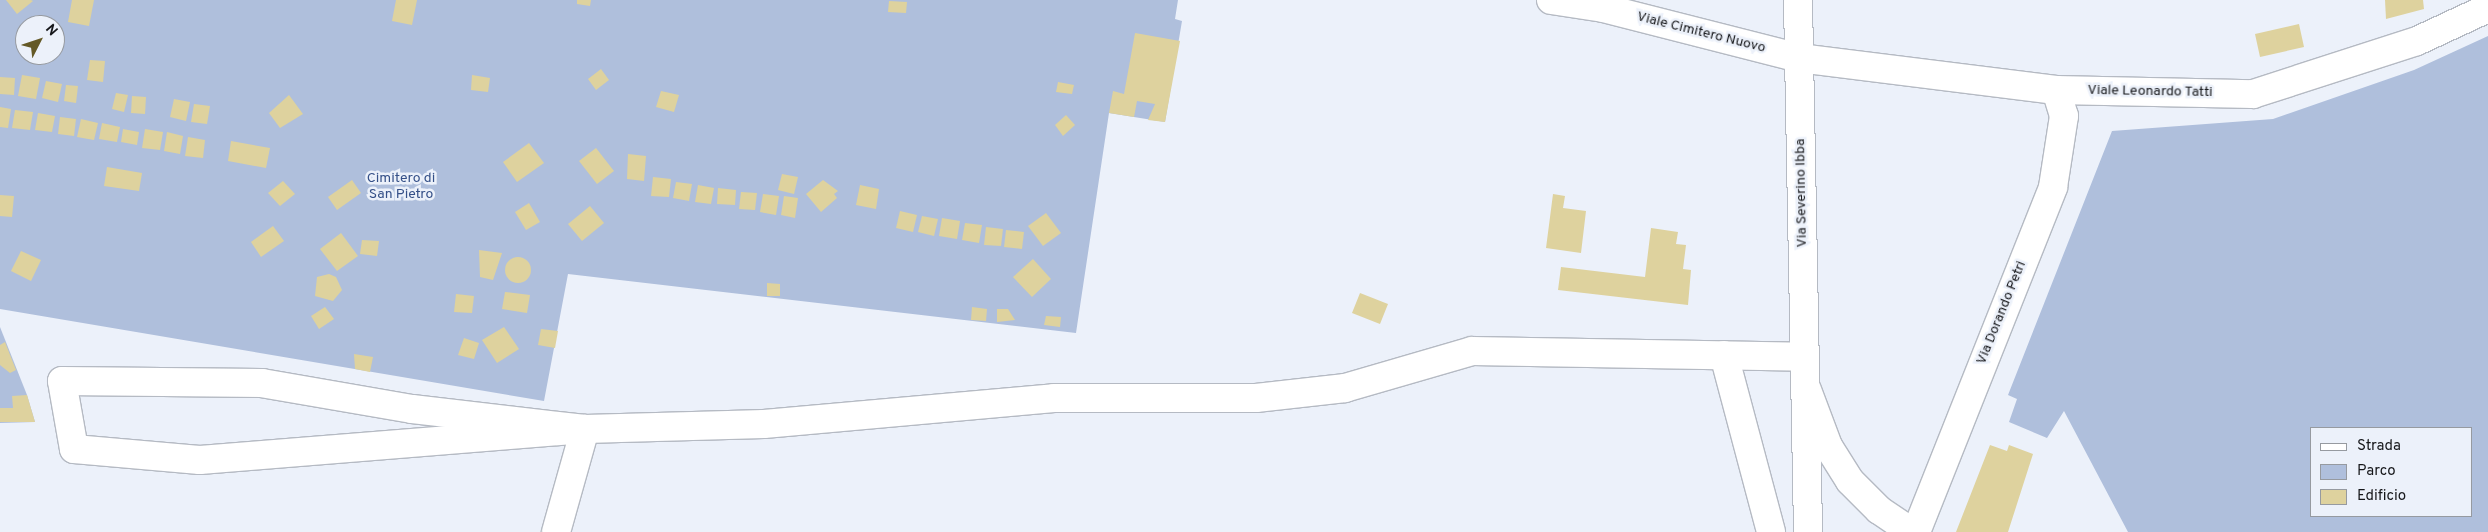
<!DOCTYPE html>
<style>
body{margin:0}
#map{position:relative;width:2488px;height:532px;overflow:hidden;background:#ecf1fa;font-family:Overpass,sans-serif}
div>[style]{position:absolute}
.green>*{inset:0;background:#afbfdc}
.building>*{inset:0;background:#ded29e}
.round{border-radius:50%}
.roads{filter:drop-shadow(1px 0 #b5bac3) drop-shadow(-1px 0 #b5bac3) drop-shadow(0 1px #b5bac3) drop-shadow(0 -1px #b5bac3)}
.street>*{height:28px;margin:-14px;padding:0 14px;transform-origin:14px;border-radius:14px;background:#fff}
.secondary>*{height:28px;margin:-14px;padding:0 14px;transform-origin:14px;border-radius:14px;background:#fff}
span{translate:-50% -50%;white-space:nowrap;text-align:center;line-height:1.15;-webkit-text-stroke:5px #ecf1fa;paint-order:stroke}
.street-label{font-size:14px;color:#16171a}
.park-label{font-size:14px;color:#355088}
.legend{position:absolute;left:2310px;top:427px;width:162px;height:90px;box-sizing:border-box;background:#ecf1fa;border:1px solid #969aa0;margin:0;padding:6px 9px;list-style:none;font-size:15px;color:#16171a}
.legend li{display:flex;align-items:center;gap:10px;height:25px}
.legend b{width:25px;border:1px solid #969aa0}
.north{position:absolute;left:15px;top:15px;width:50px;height:50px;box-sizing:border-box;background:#ecf1fa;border:1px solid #969aa0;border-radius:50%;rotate:49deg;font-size:14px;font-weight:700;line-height:20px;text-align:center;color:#16171a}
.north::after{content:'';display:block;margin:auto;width:18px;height:22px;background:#645926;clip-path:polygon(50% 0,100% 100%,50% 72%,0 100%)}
</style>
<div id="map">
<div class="green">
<i style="clip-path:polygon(evenodd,0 0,1178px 0,1175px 19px,1182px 21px,1165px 122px,1109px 113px,1076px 333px,568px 274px,544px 401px,0 309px,0 0,25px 25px,55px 25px,55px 55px,25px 55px,25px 25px)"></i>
<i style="clip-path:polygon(evenodd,2488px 36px,2488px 532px,2128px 532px,2064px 411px,2047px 438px,2009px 422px,2017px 399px,2008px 395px,2112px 131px,2273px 119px,2414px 70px,2488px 36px,2472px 428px,2472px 516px,2312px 516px,2312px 428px,2472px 428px)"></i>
<i style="clip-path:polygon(0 327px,27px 395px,35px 422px,0 423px)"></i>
</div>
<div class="building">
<i style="clip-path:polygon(6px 0,31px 0,33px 1px,17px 14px)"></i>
<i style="clip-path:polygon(72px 0,94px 0,89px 26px,68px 22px)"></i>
<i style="clip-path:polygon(396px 0,417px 0,412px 25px,392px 21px)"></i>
<i style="clip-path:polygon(577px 0,591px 0,590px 6px,577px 4px)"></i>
<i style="clip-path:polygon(2385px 0,2423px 0,2424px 9px,2386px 19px)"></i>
<i style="clip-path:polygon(889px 1px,907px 2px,906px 13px,888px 12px)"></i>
<i style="clip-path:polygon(2299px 24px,2304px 47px,2260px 57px,2255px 34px)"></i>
<i style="clip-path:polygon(1135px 33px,1180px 41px,1165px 122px,1148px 120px,1155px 104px,1137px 101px,1134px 117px,1109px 113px,1113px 91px,1124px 94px)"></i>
<i style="clip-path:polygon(90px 60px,105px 61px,103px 82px,87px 80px)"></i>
<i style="clip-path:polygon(601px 69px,609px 80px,596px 90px,588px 79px)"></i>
<i style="clip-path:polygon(22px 75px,40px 78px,36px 99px,18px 96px)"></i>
<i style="clip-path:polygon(472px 75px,490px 78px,488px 92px,471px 90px)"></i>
<i style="clip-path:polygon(0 77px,15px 78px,14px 95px,0 94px)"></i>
<i style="clip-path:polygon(46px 81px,62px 84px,58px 102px,42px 98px)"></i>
<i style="clip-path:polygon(1058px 82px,1074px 85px,1072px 94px,1056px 92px)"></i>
<i style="clip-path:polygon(66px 85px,78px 86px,76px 103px,64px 101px)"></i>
<i style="clip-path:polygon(661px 91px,679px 95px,674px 112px,656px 107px)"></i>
<i style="clip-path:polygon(116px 93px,128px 95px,124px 112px,112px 109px)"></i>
<i style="clip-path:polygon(289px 95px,303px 114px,280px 128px,269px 113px)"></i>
<i style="clip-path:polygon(132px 96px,146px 97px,145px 114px,131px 113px)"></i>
<i style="clip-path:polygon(174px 99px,190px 102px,186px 121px,170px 117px)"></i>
<i style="clip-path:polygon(194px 104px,210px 106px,207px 124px,191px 122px)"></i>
<i style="clip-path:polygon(0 107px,11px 109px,8px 128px,0 127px)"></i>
<i style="clip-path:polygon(15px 110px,33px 112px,30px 130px,12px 128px)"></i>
<i style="clip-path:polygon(38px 113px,55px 116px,52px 132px,35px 130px)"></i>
<i style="clip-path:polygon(1066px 115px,1075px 125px,1063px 136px,1055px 125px)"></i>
<i style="clip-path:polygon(60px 117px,76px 119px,74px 136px,58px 134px)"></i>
<i style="clip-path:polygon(81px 119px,98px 123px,94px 140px,77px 137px)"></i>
<i style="clip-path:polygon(102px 123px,120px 127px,117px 142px,99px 139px)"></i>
<i style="clip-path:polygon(123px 129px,139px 132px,137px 145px,121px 142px)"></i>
<i style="clip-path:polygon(145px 129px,163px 132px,160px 150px,142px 148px)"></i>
<i style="clip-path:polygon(167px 132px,183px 136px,180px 154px,164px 151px)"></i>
<i style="clip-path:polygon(188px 137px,205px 140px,203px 158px,185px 156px)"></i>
<i style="clip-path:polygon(231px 141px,270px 148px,266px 168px,228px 161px)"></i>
<i style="clip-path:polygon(529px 143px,544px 163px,517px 182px,503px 162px)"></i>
<i style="clip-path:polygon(596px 148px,614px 171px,597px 184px,579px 161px)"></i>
<i style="clip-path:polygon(628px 154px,646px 156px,644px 181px,627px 179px)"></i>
<i style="clip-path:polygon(107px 167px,142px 173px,139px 191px,104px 186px)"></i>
<i style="clip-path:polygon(782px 174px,798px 177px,794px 194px,778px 190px)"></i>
<i style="clip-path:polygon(653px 177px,671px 179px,669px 197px,651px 196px)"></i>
<i style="clip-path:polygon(352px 180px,361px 193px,337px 210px,328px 197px)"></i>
<i style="clip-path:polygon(823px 180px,838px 191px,834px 194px,837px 198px,821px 212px,806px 194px)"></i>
<i style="clip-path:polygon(283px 181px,295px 194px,280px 206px,268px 193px)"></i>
<i style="clip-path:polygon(676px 182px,692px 184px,689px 201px,673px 198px)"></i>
<i style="clip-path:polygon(698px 185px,714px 188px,711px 204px,695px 202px)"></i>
<i style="clip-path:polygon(860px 185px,879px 189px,876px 209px,856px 205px)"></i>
<i style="clip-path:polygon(718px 188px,736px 190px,735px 205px,717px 204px)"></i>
<i style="clip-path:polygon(741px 192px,757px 193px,755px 210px,739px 209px)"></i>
<i style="clip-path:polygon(763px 194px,779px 196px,776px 215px,760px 212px)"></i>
<i style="clip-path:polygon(1553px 194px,1565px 196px,1563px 208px,1586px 211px,1581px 253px,1546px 248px)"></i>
<i style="clip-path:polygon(0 195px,14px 196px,12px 217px,0 216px)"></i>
<i style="clip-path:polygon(784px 196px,798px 198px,795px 218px,781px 215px)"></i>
<i style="clip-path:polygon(529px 203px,540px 222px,526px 230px,515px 212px)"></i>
<i style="clip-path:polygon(590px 206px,604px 223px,582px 241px,568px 224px)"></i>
<i style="clip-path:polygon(900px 211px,917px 215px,913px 232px,896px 228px)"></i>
<i style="clip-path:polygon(1046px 213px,1061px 233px,1043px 246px,1028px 226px)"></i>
<i style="clip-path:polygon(922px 216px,938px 219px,934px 236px,918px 232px)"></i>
<i style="clip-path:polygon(942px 218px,960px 221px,957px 239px,939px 236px)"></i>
<i style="clip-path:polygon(965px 223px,982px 225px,979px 243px,962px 240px)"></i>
<i style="clip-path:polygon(273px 226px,284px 241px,261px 257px,251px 242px)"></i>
<i style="clip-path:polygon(986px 227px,1003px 229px,1001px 246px,984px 245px)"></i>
<i style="clip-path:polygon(1651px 228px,1678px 232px,1676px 244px,1686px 245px,1683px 269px,1691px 270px,1688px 305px,1558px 290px,1561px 267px,1645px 277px)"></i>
<i style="clip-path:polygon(1006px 230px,1024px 232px,1022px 249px,1004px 247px)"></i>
<i style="clip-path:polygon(341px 233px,358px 256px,337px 271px,320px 249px)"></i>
<i style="clip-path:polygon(362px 240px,379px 241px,377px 256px,360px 254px)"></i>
<i style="clip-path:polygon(479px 250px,502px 253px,493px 280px,480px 277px)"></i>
<i style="clip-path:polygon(21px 251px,41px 260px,31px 281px,11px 271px)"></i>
<i class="round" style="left:505px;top:257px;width:26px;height:26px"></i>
<i style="clip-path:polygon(1033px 259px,1051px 279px,1032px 297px,1013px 277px)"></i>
<i style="clip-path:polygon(329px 274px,336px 277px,342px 290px,333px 301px,315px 296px,317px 277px)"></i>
<i style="clip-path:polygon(767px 283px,780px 284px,780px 296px,767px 296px)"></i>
<i style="clip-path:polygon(505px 292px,530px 295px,527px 313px,502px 309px)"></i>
<i style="clip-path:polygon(1360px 293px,1388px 304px,1380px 324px,1352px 313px)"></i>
<i style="clip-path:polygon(456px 294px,474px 296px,472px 313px,454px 312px)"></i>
<i style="clip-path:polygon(325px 307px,334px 319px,319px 329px,311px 316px)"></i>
<i style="clip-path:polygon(972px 307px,987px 309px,986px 321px,971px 320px)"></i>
<i style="clip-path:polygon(997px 309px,1008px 309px,1015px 320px,997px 322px)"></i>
<i style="clip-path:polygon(1046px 316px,1061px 317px,1060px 327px,1044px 325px)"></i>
<i style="clip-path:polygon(504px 327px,519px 349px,497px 363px,482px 340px)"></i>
<i style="clip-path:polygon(541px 329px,558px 331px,555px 348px,538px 345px)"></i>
<i style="clip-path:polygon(464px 338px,479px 343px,474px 359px,458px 355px)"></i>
<i style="clip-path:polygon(5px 342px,16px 370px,10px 373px,0 365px,0 345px)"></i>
<i style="clip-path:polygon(354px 354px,373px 357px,370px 372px,355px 369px)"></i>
<i style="clip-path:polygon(27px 395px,35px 422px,0 422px,0 408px,13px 408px,12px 396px)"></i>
<i style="clip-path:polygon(1990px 445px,2007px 451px,2009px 445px,2033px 454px,2008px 532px,1956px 532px)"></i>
</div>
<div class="roads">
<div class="street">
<i style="left:1551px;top:0;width:53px;rotate:8.7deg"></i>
<i style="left:1603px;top:8px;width:202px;rotate:14.3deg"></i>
<i style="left:1799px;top:58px;width:259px;rotate:7.1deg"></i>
<i style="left:2056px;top:90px;width:197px;rotate:1.2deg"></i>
<i style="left:2253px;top:94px;width:172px;rotate:-17.9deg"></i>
<i style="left:2417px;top:41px;width:78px;rotate:-24.9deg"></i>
<i style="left:1724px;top:355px;width:183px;rotate:75.1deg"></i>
<i style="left:1807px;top:390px;width:60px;rotate:69.4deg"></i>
<i style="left:1828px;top:446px;width:41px;rotate:57.8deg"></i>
<i style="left:1850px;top:481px;width:41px;rotate:45deg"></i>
<i style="left:1879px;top:510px;width:40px;rotate:34deg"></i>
<i style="left:585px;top:429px;width:174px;rotate:-173.4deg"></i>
<i style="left:412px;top:409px;width:152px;rotate:-170.2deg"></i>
<i style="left:262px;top:383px;width:200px;rotate:-179.4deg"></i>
<i style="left:62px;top:381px;width:69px;rotate:80deg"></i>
<i style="left:74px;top:449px;width:126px;rotate:5deg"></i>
<i style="left:200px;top:460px;width:386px;rotate:-4.6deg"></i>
<i style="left:585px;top:429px;width:179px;rotate:-1.6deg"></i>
<i style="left:764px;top:424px;width:291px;rotate:-5.1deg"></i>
<i style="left:1054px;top:398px;width:202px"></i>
<i style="left:1256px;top:398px;width:90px;rotate:-6.4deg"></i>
<i style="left:1345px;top:388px;width:132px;rotate:-16.2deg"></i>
<i style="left:1472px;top:351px;width:333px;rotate:1deg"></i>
<i style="left:556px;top:532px;width:107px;rotate:-74.3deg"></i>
<i style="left:1916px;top:532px;width:371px;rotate:-68.3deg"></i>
<i style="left:2053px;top:187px;width:72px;rotate:-81.2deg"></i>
<i style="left:2064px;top:116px;width:27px;rotate:-107deg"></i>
</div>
<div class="secondary">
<i style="left:1798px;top:0;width:532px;rotate:88.92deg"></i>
</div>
</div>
<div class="street-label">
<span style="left:1701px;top:33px;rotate:14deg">Viale Cimitero Nuovo</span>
<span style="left:2150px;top:92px;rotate:1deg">Viale Leonardo Tatti</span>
<span style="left:1802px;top:193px;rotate:-91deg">Via Severino Ibba</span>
<span style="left:2002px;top:313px;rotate:-68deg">Via Dorando Petri</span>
</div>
<div class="park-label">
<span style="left:401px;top:187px">Cimitero di<br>San Pietro</span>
</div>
<ul class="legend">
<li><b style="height:6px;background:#fff"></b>Strada</li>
<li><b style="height:14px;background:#afbfdc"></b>Parco</li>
<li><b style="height:14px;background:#ded29e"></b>Edificio</li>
</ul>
<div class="north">N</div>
</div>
